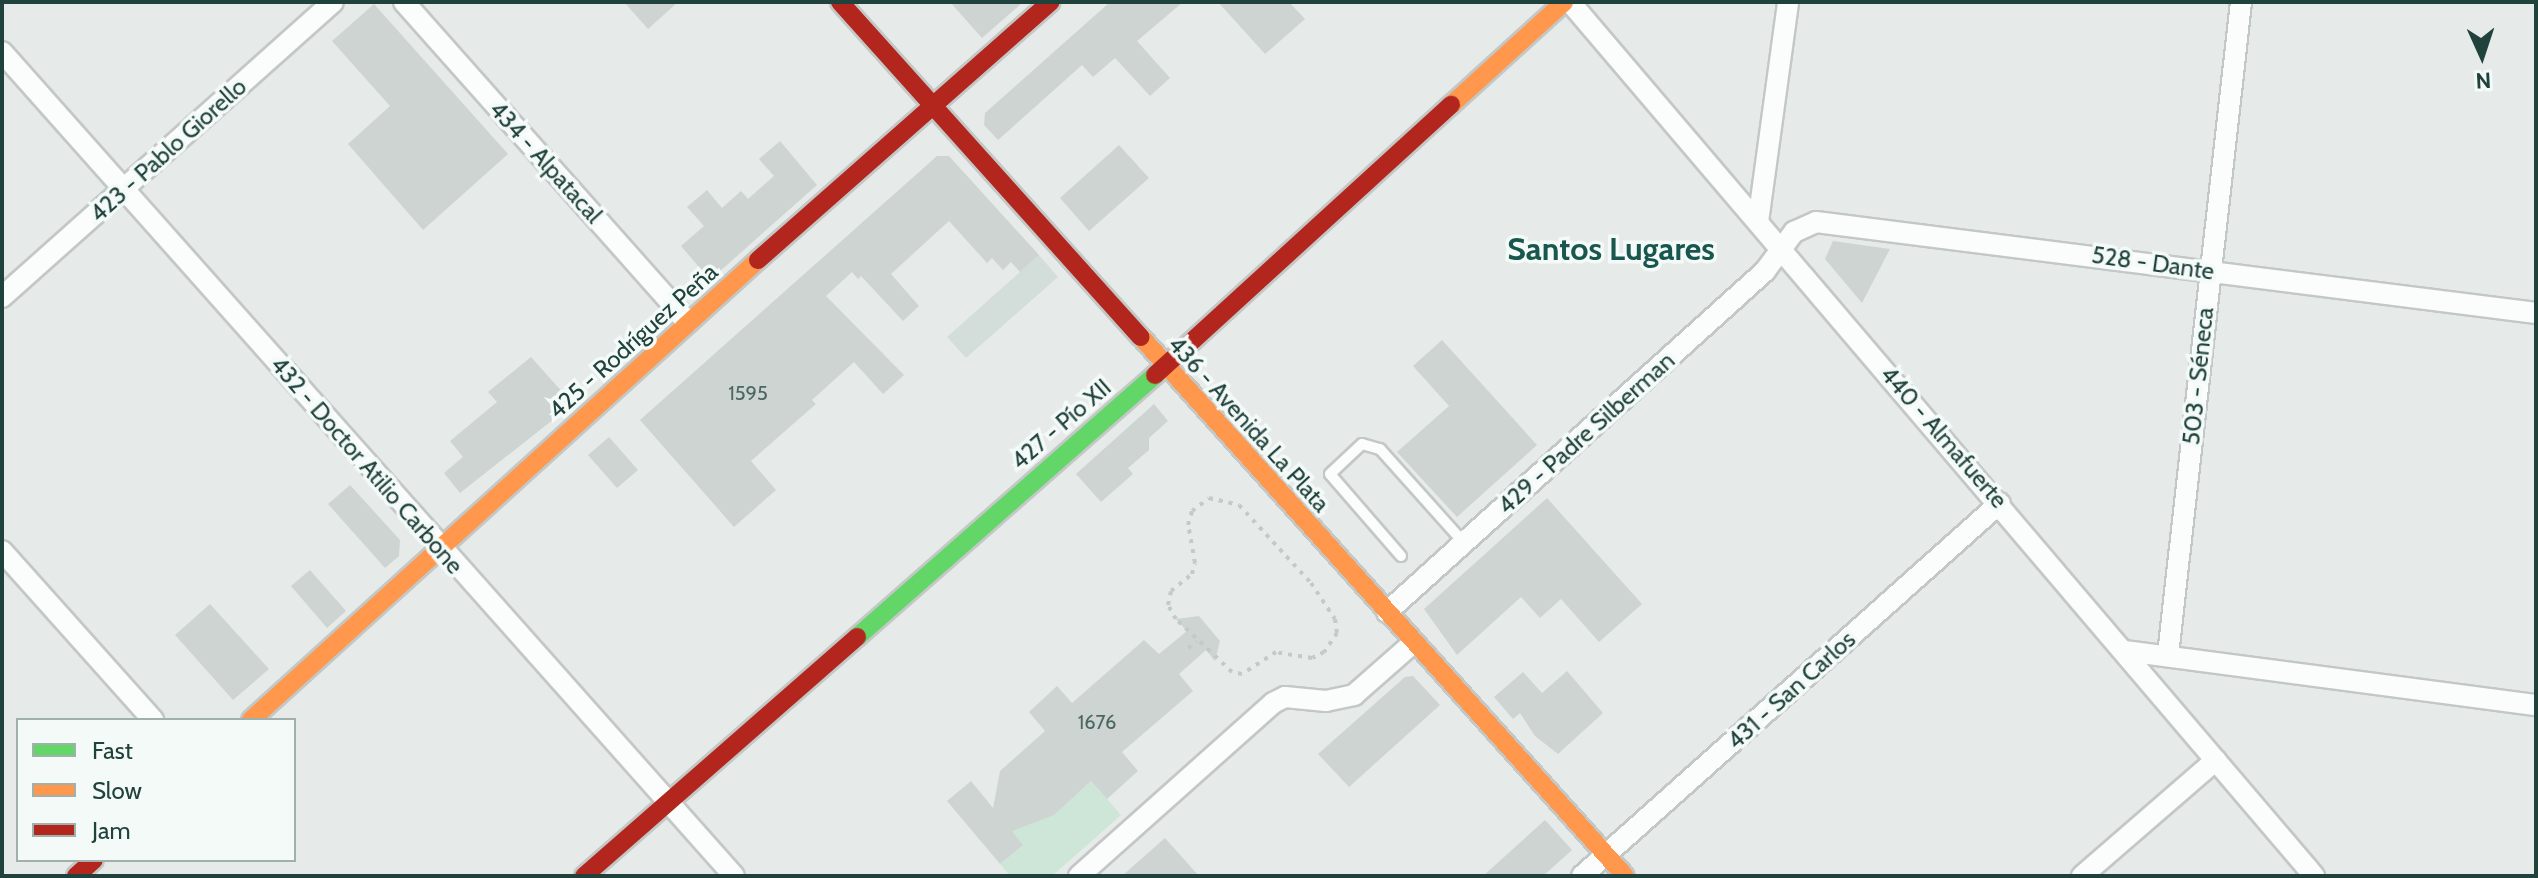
<!DOCTYPE html>
<meta charset="utf-8">
<style>
body{margin:0}
#map{position:relative;width:2538px;height:878px;overflow:hidden;background:#e6ebe9;font-family:Cabin,sans-serif}
div>[style]{position:absolute}
.built>*{inset:0;background:#d3deda}
.green>*{inset:0;background:#cde6d7}
.building>*{inset:0;background:#cdd4d2}
.path>*{height:4px;margin-top:-2px;transform-origin:0;background:repeating-linear-gradient(90deg,#c1cbc9 0 4px,transparent 0 10px)}
.roads{filter:drop-shadow(2px 0 #c3c8c6) drop-shadow(-2px 0 #c3c8c6) drop-shadow(0 2px #c3c8c6) drop-shadow(0 -2px #c3c8c6)}
.lane>*{height:10px;margin:-5px;padding:0 5px;transform-origin:5px;border-radius:5px;background:#fbfcfc}
.street>*{height:20px;margin:-10px;padding:0 10px;transform-origin:10px;border-radius:10px;background:#fbfcfc}
.fast>*{height:18px;margin:-9px;padding:0 9px;transform-origin:9px;border-radius:9px;background:#63d668}
.slow>*{height:18px;margin:-9px;padding:0 9px;transform-origin:9px;border-radius:9px;background:#ff974d}
.jam>*{height:18px;margin:-9px;padding:0 9px;transform-origin:9px;border-radius:9px;background:#b3261e}
span{translate:-50% -50%;white-space:nowrap;text-align:center;line-height:1.15;-webkit-text-stroke:7px #f4faf8;paint-order:stroke}
.number-label{font-size:20px;color:#4c6762}
.number-label span{-webkit-text-stroke-width:0}
.street-label{font-size:24px;color:#20423c}
.district-label{font-size:32px;color:#19574e;font-weight:700}
.frame{position:absolute;inset:0;border:4px solid #20423c;pointer-events:none}
.legend{position:absolute;left:16px;top:718px;width:280px;height:144px;box-sizing:border-box;background:#f4faf8;border:2px solid #9fb0ad;margin:0;padding:10px 14px;list-style:none;font-size:24px;color:#20423c}
.legend li{display:flex;align-items:center;gap:16px;height:40px}
.legend b{width:40px;border:2px solid #9fb0ad}
.north{position:absolute;left:2442px;top:16px;width:80px;height:80px;-webkit-text-stroke:6px #f4faf8;paint-order:stroke;rotate:177deg;font-size:22px;font-weight:700;line-height:32px;text-align:center;color:#20423c}
.north::after{content:'';display:block;margin:auto;width:28px;height:36px;background:#20423c;clip-path:polygon(50% 0,100% 100%,50% 72%,0 100%)}
</style>
<div id="map">
<div class="built">
<i style="clip-path:polygon(1039px 255px,1058px 277px,966px 358px,947px 337px)"></i>
</div>
<div class="green">
<i style="clip-path:polygon(1091px 781px,1121px 815px,1052px 876px,1010px 876px,1000px 864px,1023px 845px,1009px 827px,1054px 815px)"></i>
</div>
<div class="building">
<i style="clip-path:polygon(624px 2px,678px 2px,648px 29px)"></i>
<i style="clip-path:polygon(950px 2px,1023px 2px,982px 38px)"></i>
<i style="clip-path:polygon(1110px 2px,1183px 2px,1137px 41px,1170px 78px,1150px 96px,1115px 58px,1093px 77px,1082px 65px,998px 140px,984px 125px,985px 113px)"></i>
<i style="clip-path:polygon(1218px 2px,1289px 2px,1305px 19px,1265px 54px)"></i>
<i style="clip-path:polygon(374px 4px,508px 154px,423px 230px,348px 144px,390px 106px,332px 41px)"></i>
<i style="clip-path:polygon(780px 141px,817px 185px,710px 280px,681px 246px,704px 226px,687px 207px,707px 190px,722px 208px,741px 191px,748px 199px,774px 176px,759px 159px)"></i>
<i style="clip-path:polygon(1119px 145px,1149px 178px,1089px 231px,1060px 198px)"></i>
<i style="clip-path:polygon(937px 156px,949px 156px,1039px 255px,1020px 272px,1011px 262px,1003px 270px,992px 258px,987px 263px,949px 221px,891px 274px,919px 306px,903px 321px,861px 276px,858px 279px,852px 272px,826px 296px,904px 375px,883px 394px,854px 362px,812px 400px,816px 404px,751px 461px,776px 490px,734px 527px,640px 420px)"></i>
<i style="clip-path:polygon(1833px 241px,1890px 249px,1862px 303px,1825px 259px)"></i>
<i style="clip-path:polygon(1442px 340px,1537px 445px,1457px 517px,1397px 452px,1449px 406px,1413px 366px)"></i>
<i style="clip-path:polygon(531px 357px,573px 404px,460px 493px,444px 473px,463px 457px,450px 441px,497px 402px,488px 392px)"></i>
<i style="clip-path:polygon(1154px 404px,1168px 421px,1149px 438px,1149px 450px,1128px 468px,1133px 474px,1101px 502px,1076px 474px)"></i>
<i style="clip-path:polygon(609px 437px,638px 470px,617px 488px,588px 455px)"></i>
<i style="clip-path:polygon(350px 485px,400px 540px,399px 556px,385px 568px,328px 504px)"></i>
<i style="clip-path:polygon(1547px 498px,1642px 604px,1599px 642px,1561px 599px,1540px 618px,1521px 597px,1457px 655px,1424px 609px)"></i>
<i style="clip-path:polygon(310px 570px,346px 611px,327px 628px,291px 586px)"></i>
<i style="clip-path:polygon(210px 604px,269px 669px,233px 700px,175px 635px)"></i>
<i style="clip-path:polygon(1199px 616px,1220px 641px,1215px 661px,1206px 650px,1179px 674px,1193px 691px,1122px 752px,1138px 771px,1107px 799px,1091px 781px,1054px 815px,1012px 831px,1023px 845px,1000px 864px,947px 801px,971px 781px,993px 808px,1000px 771px,1045px 731px,1029px 712px,1057px 686px,1072px 703px,1144px 640px,1159px 654px,1187px 631px,1176px 619px)"></i>
<i style="clip-path:polygon(1567px 671px,1603px 713px,1558px 754px,1535px 736px,1520px 713px,1513px 719px,1494px 697px,1523px 672px,1542px 693px)"></i>
<i style="clip-path:polygon(1413px 676px,1440px 705px,1349px 787px,1318px 754px,1405px 677px)"></i>
<i style="clip-path:polygon(1545px 820px,1572px 850px,1543px 876px,1483px 876px)"></i>
<i style="clip-path:polygon(1165px 838px,1199px 876px,1122px 876px)"></i>
</div>
<div class="path">
<i style="left:1209px;top:498px;width:31px;rotate:13deg"></i>
<i style="left:1239px;top:505px;width:106px;rotate:47.3deg"></i>
<i style="left:1311px;top:583px;width:43px;rotate:56.3deg"></i>
<i style="left:1335px;top:619px;width:14px;rotate:82deg"></i>
<i style="left:1337px;top:633px;width:23px;rotate:124deg"></i>
<i style="left:1324px;top:652px;width:13px;rotate:153deg"></i>
<i style="left:1312px;top:658px;width:36px;rotate:-171deg"></i>
<i style="left:1276px;top:652px;width:40px;rotate:147.1deg"></i>
<i style="left:1242px;top:674px;width:10px;rotate:-169deg"></i>
<i style="left:1232px;top:672px;width:77px;rotate:-136.6deg"></i>
<i style="left:1176px;top:619px;width:16px;rotate:-120deg"></i>
<i style="left:1168px;top:605px;width:14px;rotate:-78deg"></i>
<i style="left:1171px;top:591px;width:27px;rotate:-39deg"></i>
<i style="left:1192px;top:574px;width:11px;rotate:-75deg"></i>
<i style="left:1195px;top:563px;width:39px;rotate:-100deg"></i>
<i style="left:1188px;top:525px;width:15px;rotate:-74deg"></i>
<i style="left:1192px;top:511px;width:21px;rotate:-37deg"></i>
<i style="left:1188px;top:648px;width:11px;rotate:-38deg"></i>
</div>
<div class="roads">
<div class="lane">
<i style="left:1401px;top:556px;width:108px;rotate:-130.9deg"></i>
<i style="left:1330px;top:474px;width:44px;rotate:-43.2deg"></i>
<i style="left:1362px;top:444px;width:19px;rotate:16deg"></i>
<i style="left:1380px;top:449px;width:126px;rotate:48.2deg"></i>
</div>
<div class="street">
<i style="left:404px;top:2px;width:428px;rotate:48.4deg"></i>
<i style="left:1570px;top:2px;width:1148px;rotate:49.59deg"></i>
<i style="left:2px;top:52px;width:1102px;rotate:48.38deg"></i>
<i style="left:1758px;top:222px;width:222px;rotate:-82.2deg"></i>
<i style="left:2px;top:297px;width:443px;rotate:-41.7deg"></i>
<i style="left:2px;top:551px;width:227px;rotate:48.2deg"></i>
<i style="left:1387px;top:612px;width:509px;rotate:-42.05deg"></i>
<i style="left:1765px;top:271px;width:49px;rotate:-53.4deg"></i>
<i style="left:1794px;top:232px;width:24px;rotate:-24deg"></i>
<i style="left:1816px;top:222px;width:726px;rotate:7.2deg"></i>
<i style="left:2125px;top:651px;width:415px;rotate:7.5deg"></i>
<i style="left:2168px;top:655px;width:657px;rotate:-83.62deg"></i>
<i style="left:1079px;top:876px;width:260px;rotate:-41.7deg"></i>
<i style="left:1273px;top:703px;width:13px;rotate:-27deg"></i>
<i style="left:1285px;top:697px;width:41px;rotate:5.6deg"></i>
<i style="left:1326px;top:701px;width:29px;rotate:-12deg"></i>
<i style="left:1354px;top:695px;width:79px;rotate:-41.4deg"></i>
<i style="left:1582px;top:876px;width:560px;rotate:-41.74deg"></i>
<i style="left:2082px;top:876px;width:177px;rotate:-40.9deg"></i>
</div>
<div class="fast">
<i style="left:857px;top:637px;width:397px;rotate:-41.3deg"></i>
</div>
<div class="slow">
<i style="left:1451px;top:105px;width:153px;rotate:-42.3deg"></i>
<i style="left:1141px;top:337px;width:724px;rotate:48.08deg"></i>
<i style="left:251px;top:720px;width:685px;rotate:-42.22deg"></i>
</div>
<div class="jam">
<i style="left:840px;top:2px;width:450px;rotate:48.1deg"></i>
<i style="left:758px;top:260px;width:390px;rotate:-41.4deg"></i>
<i style="left:1155px;top:375px;width:401px;rotate:-42.4deg"></i>
<i style="left:76px;top:876px;width:24px;rotate:-42deg"></i>
<i style="left:584px;top:876px;width:363px;rotate:-41.2deg"></i>
</div>
</div>
<div class="number-label">
<span style="left:748px;top:393px">1595</span>
<span style="left:1097px;top:722px">1676</span>
</div>
<div class="street-label">
<span style="left:168px;top:150px;rotate:-42deg">423 - Pablo Giorello</span>
<span style="left:546px;top:162px;rotate:48deg">434 - Alpatacal</span>
<span style="left:2153px;top:263px;rotate:8deg">528 - Dante</span>
<span style="left:633px;top:341px;rotate:-42deg">425 - Rodríguez Peña</span>
<span style="left:2198px;top:376px;rotate:-84deg">503 - Séneca</span>
<span style="left:1061px;top:424px;rotate:-41deg">427 - Pío XII</span>
<span style="left:1249px;top:424px;rotate:48deg">436 - Avenida La Plata</span>
<span style="left:1586px;top:433px;rotate:-42deg">429 - Padre Silberman</span>
<span style="left:1944px;top:437px;rotate:49deg">440 - Almafuerte</span>
<span style="left:367px;top:465px;rotate:49deg">432 - Doctor Atilio Carbone</span>
<span style="left:1791px;top:690px;rotate:-42deg">431 - San Carlos</span>
</div>
<div class="district-label">
<span style="left:1611px;top:249px">Santos Lugares</span>
</div>
<div class="frame"></div>
<ul class="legend">
<li><b style="height:10px;background:#63d668"></b>Fast</li>
<li><b style="height:10px;background:#ff974d"></b>Slow</li>
<li><b style="height:10px;background:#b3261e"></b>Jam</li>
</ul>
<div class="north">N</div>
</div>
